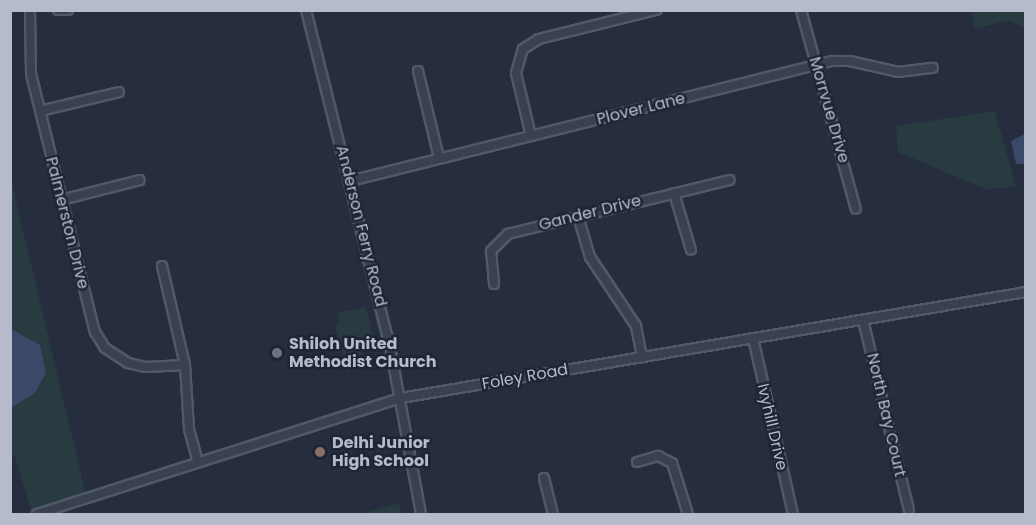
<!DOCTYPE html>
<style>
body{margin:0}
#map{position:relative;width:1036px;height:525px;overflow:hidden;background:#252d3f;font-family:Poppins,sans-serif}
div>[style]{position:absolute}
.green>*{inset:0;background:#273b40}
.water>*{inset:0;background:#3a4968}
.roads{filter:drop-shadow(2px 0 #515867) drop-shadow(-2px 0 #515867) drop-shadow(0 2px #515867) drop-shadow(0 -2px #515867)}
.minor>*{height:8px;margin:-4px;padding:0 4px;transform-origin:4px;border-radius:4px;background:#39404f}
.dots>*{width:16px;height:16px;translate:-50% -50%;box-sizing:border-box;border:3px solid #1e2534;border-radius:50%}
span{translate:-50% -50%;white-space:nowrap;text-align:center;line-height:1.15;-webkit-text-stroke:5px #1e2534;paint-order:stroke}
.street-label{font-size:16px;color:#b5bbca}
.poi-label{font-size:16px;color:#b5bbca;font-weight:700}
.left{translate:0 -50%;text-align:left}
.frame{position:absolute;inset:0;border:12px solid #b5bbca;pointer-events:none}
</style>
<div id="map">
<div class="green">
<i style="clip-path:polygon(971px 11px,1025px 11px,1025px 28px,1008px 20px,975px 29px)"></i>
<i style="clip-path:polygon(995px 111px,1016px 187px,985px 189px,898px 152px,896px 126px)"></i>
<i style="clip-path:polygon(10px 176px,87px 499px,37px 514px,32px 514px,15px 456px,11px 458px)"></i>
<i style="clip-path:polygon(366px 307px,373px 338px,348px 373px,335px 325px,339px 323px,337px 313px)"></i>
<i style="clip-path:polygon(399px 503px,401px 514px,361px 514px)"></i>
</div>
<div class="water">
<i style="clip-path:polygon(1025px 134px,1025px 164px,1016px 164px,1011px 141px)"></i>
<i style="clip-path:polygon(11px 329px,40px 345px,46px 373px,35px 393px,11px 408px)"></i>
</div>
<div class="roads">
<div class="minor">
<i style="left:30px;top:10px;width:64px;rotate:89.1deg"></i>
<i style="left:31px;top:74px;width:266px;rotate:76.1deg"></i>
<i style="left:95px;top:332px;width:19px;rotate:58deg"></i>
<i style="left:105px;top:348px;width:27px;rotate:33deg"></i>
<i style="left:128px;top:363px;width:17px;rotate:13deg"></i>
<i style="left:145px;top:367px;width:40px;rotate:-2.9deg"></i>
<i style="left:58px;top:10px;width:10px"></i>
<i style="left:306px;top:10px;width:352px;rotate:76deg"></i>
<i style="left:391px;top:352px;width:165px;rotate:79.5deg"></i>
<i style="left:801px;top:10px;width:206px;rotate:74.6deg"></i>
<i style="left:418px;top:71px;width:89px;rotate:76.4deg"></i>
<i style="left:40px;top:111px;width:81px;rotate:-13.5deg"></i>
<i style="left:531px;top:136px;width:65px;rotate:-103.4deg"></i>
<i style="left:516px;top:73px;width:25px;rotate:-74deg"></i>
<i style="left:523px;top:49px;width:19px;rotate:-32deg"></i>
<i style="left:539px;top:39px;width:121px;rotate:-13.9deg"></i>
<i style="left:350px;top:181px;width:497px;rotate:-14deg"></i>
<i style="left:832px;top:61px;width:18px"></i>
<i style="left:850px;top:61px;width:49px;rotate:12.9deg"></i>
<i style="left:898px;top:72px;width:35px;rotate:-7deg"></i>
<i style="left:674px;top:193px;width:59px;rotate:73.4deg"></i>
<i style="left:61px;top:200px;width:81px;rotate:-14.2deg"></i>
<i style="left:578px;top:216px;width:43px;rotate:73.7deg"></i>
<i style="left:590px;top:257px;width:83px;rotate:56.3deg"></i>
<i style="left:636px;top:326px;width:32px;rotate:79deg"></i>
<i style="left:162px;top:266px;width:102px;rotate:76.9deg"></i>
<i style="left:185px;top:365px;width:64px;rotate:86.4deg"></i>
<i style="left:189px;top:429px;width:34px;rotate:75deg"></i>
<i style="left:494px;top:284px;width:33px;rotate:-95deg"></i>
<i style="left:491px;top:251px;width:24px;rotate:-45deg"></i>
<i style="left:508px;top:234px;width:228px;rotate:-13.7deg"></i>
<i style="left:863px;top:320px;width:195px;rotate:76.4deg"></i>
<i style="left:753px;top:338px;width:180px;rotate:77.2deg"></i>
<i style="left:637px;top:462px;width:22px;rotate:-16deg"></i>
<i style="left:658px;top:456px;width:16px;rotate:27deg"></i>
<i style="left:672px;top:463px;width:53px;rotate:72.6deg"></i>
<i style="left:544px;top:478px;width:37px;rotate:76deg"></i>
<i style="left:37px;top:514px;width:382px;rotate:-17.7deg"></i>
<i style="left:401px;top:398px;width:634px;rotate:-9.63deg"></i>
</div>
</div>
<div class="dots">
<i style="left:277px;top:353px;background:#6b7280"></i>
<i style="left:320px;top:452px;background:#8d6e63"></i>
</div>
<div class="street-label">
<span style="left:641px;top:109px;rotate:-14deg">Plover Lane</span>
<span style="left:829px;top:110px;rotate:74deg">Morrvue Drive</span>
<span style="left:590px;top:213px;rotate:-14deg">Gander Drive</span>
<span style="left:67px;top:223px;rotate:76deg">Palmerston Drive</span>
<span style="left:361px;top:226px;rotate:76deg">Anderson Ferry Road</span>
<span style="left:525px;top:377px;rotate:-10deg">Foley Road</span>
<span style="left:886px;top:415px;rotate:77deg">North Bay Court</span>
<span style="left:772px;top:427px;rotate:77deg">Ivyhill Drive</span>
</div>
<div class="poi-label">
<span class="left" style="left:289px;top:353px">Shiloh United<br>Methodist Church</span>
<span class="left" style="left:332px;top:452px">Delhi Junior<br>High School</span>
</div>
<div class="frame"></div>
</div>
